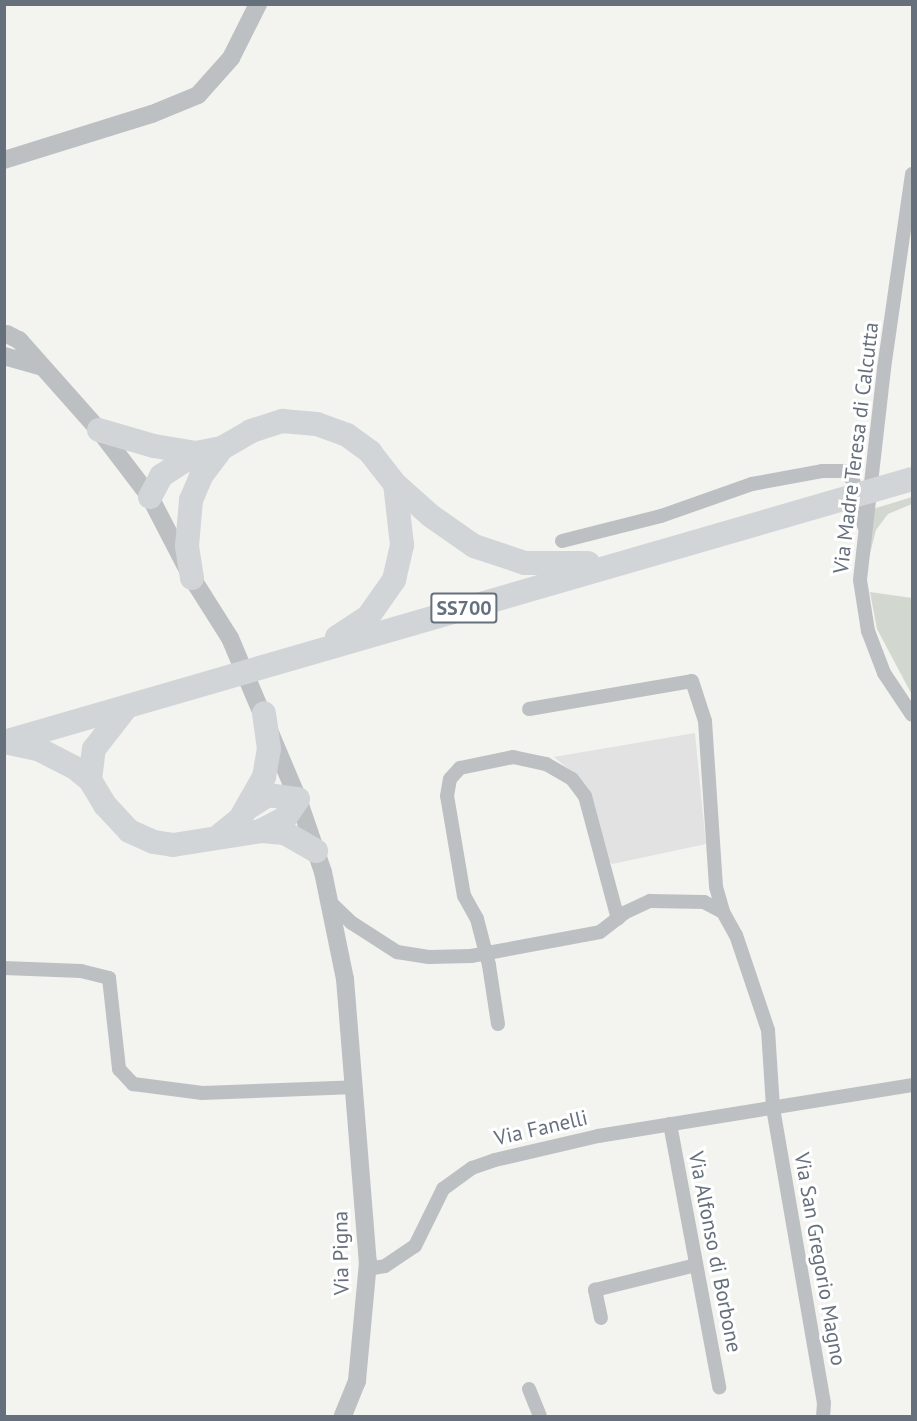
<!DOCTYPE html>
<style>
body{margin:0}
#map{position:relative;width:917px;height:1421px;overflow:hidden;background:#f3f3f0;font-family:"PT Sans",sans-serif}
div>[style]{position:absolute}
.built>*{inset:0;background:#e1e2e1}
.green>*{inset:0;background:#d2d8d0}
.minor>*{height:14px;margin:-7px;padding:0 7px;transform-origin:7px;border-radius:7px;background:#bdc0c3}
.tertiary>*{height:18px;margin:-9px;padding:0 9px;transform-origin:9px;border-radius:9px;background:#bdc0c3}
.trunk>*{height:24px;margin:-12px;padding:0 12px;transform-origin:12px;border-radius:12px;background:#d1d5d8}
span{translate:-50% -50%;white-space:nowrap;text-align:center;line-height:1.15;-webkit-text-stroke:6px #fff;paint-order:stroke}
.shield-label span{padding:2px 4px;background:#fff;border:2px solid;border-radius:4px;-webkit-text-stroke-width:0}
.shield-label{font-size:20px;color:#66707d;font-weight:700}
.street-label{font-size:21px;color:#66707d}
.frame{position:absolute;inset:0;border:6px solid #66707d;pointer-events:none}
</style>
<div id="map">
<div class="built">
<i style="clip-path:polygon(695px 733px,706px 844px,612px 864px,607px 859px,578px 777px,554px 757px)"></i>
</div>
<div class="green">
<i style="clip-path:polygon(912px 497px,912px 504px,888px 514px,876px 530px,865px 573px,873px 509px)"></i>
<i style="clip-path:polygon(870px 592px,912px 598px,912px 695px,877px 629px)"></i>
</div>
<div class="minor">
<i style="left:912px;top:174px;width:197px;rotate:98.2deg"></i>
<i style="left:884px;top:369px;width:212px;rotate:96.5deg"></i>
<i style="left:860px;top:580px;width:52px;rotate:81.1deg"></i>
<i style="left:868px;top:631px;width:45px;rotate:69.1deg"></i>
<i style="left:884px;top:673px;width:50px;rotate:56.3deg"></i>
<i style="left:562px;top:541px;width:102px;rotate:-14.2deg"></i>
<i style="left:661px;top:516px;width:96px;rotate:-19.4deg"></i>
<i style="left:752px;top:484px;width:71px;rotate:-10.5deg"></i>
<i style="left:822px;top:471px;width:22px"></i>
<i style="left:844px;top:471px;width:13px;rotate:45deg"></i>
<i style="left:853px;top:480px;width:47px;rotate:76.6deg"></i>
<i style="left:529px;top:709px;width:165px;rotate:-9.7deg"></i>
<i style="left:692px;top:681px;width:42px;rotate:72deg"></i>
<i style="left:705px;top:721px;width:166px;rotate:86.2deg"></i>
<i style="left:716px;top:887px;width:26px;rotate:74deg"></i>
<i style="left:330px;top:902px;width:30px;rotate:44deg"></i>
<i style="left:352px;top:923px;width:54px;rotate:32.8deg"></i>
<i style="left:397px;top:952px;width:32px;rotate:9deg"></i>
<i style="left:429px;top:957px;width:42px;rotate:-1.4deg"></i>
<i style="left:471px;top:956px;width:131px;rotate:-10.5deg"></i>
<i style="left:600px;top:932px;width:31px;rotate:-38deg"></i>
<i style="left:624px;top:913px;width:29px;rotate:-25deg"></i>
<i style="left:650px;top:901px;width:54px;rotate:1.1deg"></i>
<i style="left:704px;top:902px;width:21px;rotate:28deg"></i>
<i style="left:723px;top:912px;width:26px;rotate:61deg"></i>
<i style="left:736px;top:935px;width:100px;rotate:71.4deg"></i>
<i style="left:768px;top:1030px;width:78px;rotate:86.3deg"></i>
<i style="left:773px;top:1108px;width:299px;rotate:80.2deg"></i>
<i style="left:824px;top:1403px;width:13px;rotate:94deg"></i>
<i style="left:4px;top:968px;width:77px;rotate:2.2deg"></i>
<i style="left:81px;top:971px;width:29px;rotate:14deg"></i>
<i style="left:109px;top:978px;width:92px;rotate:83.7deg"></i>
<i style="left:119px;top:1069px;width:21px;rotate:47deg"></i>
<i style="left:133px;top:1084px;width:70px;rotate:7.4deg"></i>
<i style="left:202px;top:1093px;width:153px;rotate:-2.2deg"></i>
<i style="left:498px;top:1024px;width:60px;rotate:-98.7deg"></i>
<i style="left:489px;top:965px;width:48px;rotate:-104.6deg"></i>
<i style="left:477px;top:919px;width:26px;rotate:-119deg"></i>
<i style="left:464px;top:896px;width:101px;rotate:-99.6deg"></i>
<i style="left:447px;top:796px;width:17px;rotate:-80deg"></i>
<i style="left:450px;top:779px;width:15px;rotate:-48deg"></i>
<i style="left:460px;top:768px;width:54px;rotate:-11.7deg"></i>
<i style="left:513px;top:757px;width:34px;rotate:12deg"></i>
<i style="left:546px;top:764px;width:30px;rotate:30deg"></i>
<i style="left:572px;top:779px;width:21px;rotate:53deg"></i>
<i style="left:585px;top:796px;width:127px;rotate:75deg"></i>
<i style="left:670px;top:1124px;width:268px;rotate:79.4deg"></i>
<i style="left:367px;top:1269px;width:18px;rotate:-9deg"></i>
<i style="left:385px;top:1266px;width:36px;rotate:-34deg"></i>
<i style="left:415px;top:1246px;width:64px;rotate:-63.8deg"></i>
<i style="left:443px;top:1189px;width:36px;rotate:-36deg"></i>
<i style="left:472px;top:1168px;width:24px;rotate:-19deg"></i>
<i style="left:495px;top:1160px;width:106px;rotate:-13.1deg"></i>
<i style="left:598px;top:1136px;width:318px;rotate:-9.2deg"></i>
<i style="left:601px;top:1318px;width:29px;rotate:-102deg"></i>
<i style="left:595px;top:1290px;width:104px;rotate:-13.9deg"></i>
<i style="left:529px;top:1389px;width:29px;rotate:68deg"></i>
</div>
<div class="tertiary">
<i style="left:4px;top:160px;width:155px;rotate:-17.3deg"></i>
<i style="left:152px;top:114px;width:50px;rotate:-22.4deg"></i>
<i style="left:198px;top:95px;width:50px;rotate:-48.3deg"></i>
<i style="left:231px;top:58px;width:60px;rotate:-63.4deg"></i>
<i style="left:7px;top:334px;width:13px;rotate:27deg"></i>
<i style="left:19px;top:340px;width:120px;rotate:48.4deg"></i>
<i style="left:99px;top:430px;width:84px;rotate:52.7deg"></i>
<i style="left:150px;top:497px;width:91px;rotate:62.6deg"></i>
<i style="left:192px;top:578px;width:71px;rotate:57.7deg"></i>
<i style="left:230px;top:638px;width:175px;rotate:67.1deg"></i>
<i style="left:298px;top:799px;width:77px;rotate:71.1deg"></i>
<i style="left:323px;top:872px;width:109px;rotate:78.4deg"></i>
<i style="left:345px;top:979px;width:284px;rotate:85.4deg"></i>
<i style="left:368px;top:1262px;width:120px;rotate:95.3deg"></i>
<i style="left:357px;top:1381px;width:38px;rotate:112deg"></i>
<i style="left:4px;top:356px;width:37px;rotate:16deg"></i>
</div>
<div class="trunk">
<i style="left:99px;top:430px;width:57px;rotate:16.2deg"></i>
<i style="left:154px;top:446px;width:43px;rotate:9.5deg"></i>
<i style="left:150px;top:497px;width:24px;rotate:-62deg"></i>
<i style="left:161px;top:476px;width:42px;rotate:-33.3deg"></i>
<i style="left:196px;top:453px;width:26px;rotate:-11deg"></i>
<i style="left:222px;top:448px;width:34px;rotate:-30deg"></i>
<i style="left:251px;top:431px;width:33px;rotate:-18deg"></i>
<i style="left:282px;top:421px;width:35px;rotate:5deg"></i>
<i style="left:317px;top:424px;width:32px;rotate:20deg"></i>
<i style="left:347px;top:435px;width:29px;rotate:36deg"></i>
<i style="left:370px;top:452px;width:41px;rotate:52deg"></i>
<i style="left:395px;top:484px;width:48px;rotate:41.6deg"></i>
<i style="left:431px;top:516px;width:52px;rotate:34.9deg"></i>
<i style="left:474px;top:546px;width:54px;rotate:18.4deg"></i>
<i style="left:525px;top:563px;width:63px"></i>
<i style="left:192px;top:578px;width:32px;rotate:-99deg"></i>
<i style="left:187px;top:546px;width:46px;rotate:-85deg"></i>
<i style="left:191px;top:500px;width:26px;rotate:-67deg"></i>
<i style="left:201px;top:476px;width:35px;rotate:-53deg"></i>
<i style="left:337px;top:637px;width:37px;rotate:-33deg"></i>
<i style="left:368px;top:617px;width:45px;rotate:-54.9deg"></i>
<i style="left:394px;top:580px;width:36px;rotate:-77deg"></i>
<i style="left:402px;top:545px;width:61px;rotate:-96.5deg"></i>
<i style="left:4px;top:742px;width:945px;rotate:-16.15deg"></i>
<i style="left:9px;top:743px;width:30px;rotate:12deg"></i>
<i style="left:38px;top:749px;width:42px;rotate:27.2deg"></i>
<i style="left:75px;top:768px;width:19px;rotate:39deg"></i>
<i style="left:90px;top:780px;width:29px;rotate:59deg"></i>
<i style="left:105px;top:805px;width:35px;rotate:47deg"></i>
<i style="left:129px;top:831px;width:27px;rotate:24deg"></i>
<i style="left:154px;top:842px;width:19px;rotate:9deg"></i>
<i style="left:173px;top:845px;width:89px;rotate:-9deg"></i>
<i style="left:261px;top:831px;width:24px;rotate:5deg"></i>
<i style="left:285px;top:833px;width:36px;rotate:30deg"></i>
<i style="left:90px;top:780px;width:31px;rotate:-83deg"></i>
<i style="left:94px;top:749px;width:51px;rotate:-52.2deg"></i>
<i style="left:249px;top:807px;width:22px;rotate:-32deg"></i>
<i style="left:268px;top:795px;width:30px;rotate:8deg"></i>
<i style="left:298px;top:799px;width:23px;rotate:124deg"></i>
<i style="left:285px;top:818px;width:27px;rotate:152deg"></i>
<i style="left:220px;top:835px;width:26px;rotate:-39deg"></i>
<i style="left:240px;top:819px;width:48px;rotate:-60.3deg"></i>
<i style="left:264px;top:777px;width:28px;rotate:-80deg"></i>
<i style="left:269px;top:749px;width:36px;rotate:-98deg"></i>
</div>
<div class="shield-label">
<span style="left:464px;top:608px">SS700</span>
</div>
<div class="street-label">
<span style="left:856px;top:448px;rotate:-83deg">Via Madre Teresa di Calcutta</span>
<span style="left:541px;top:1128px;rotate:-13deg">Via Fanelli</span>
<span style="left:715px;top:1252px;rotate:79deg">Via Alfonso di Borbone</span>
<span style="left:341px;top:1253px;rotate:-91deg">Via Pigna</span>
<span style="left:820px;top:1259px;rotate:80deg">Via San Gregorio Magno</span>
</div>
<div class="frame"></div>
</div>
